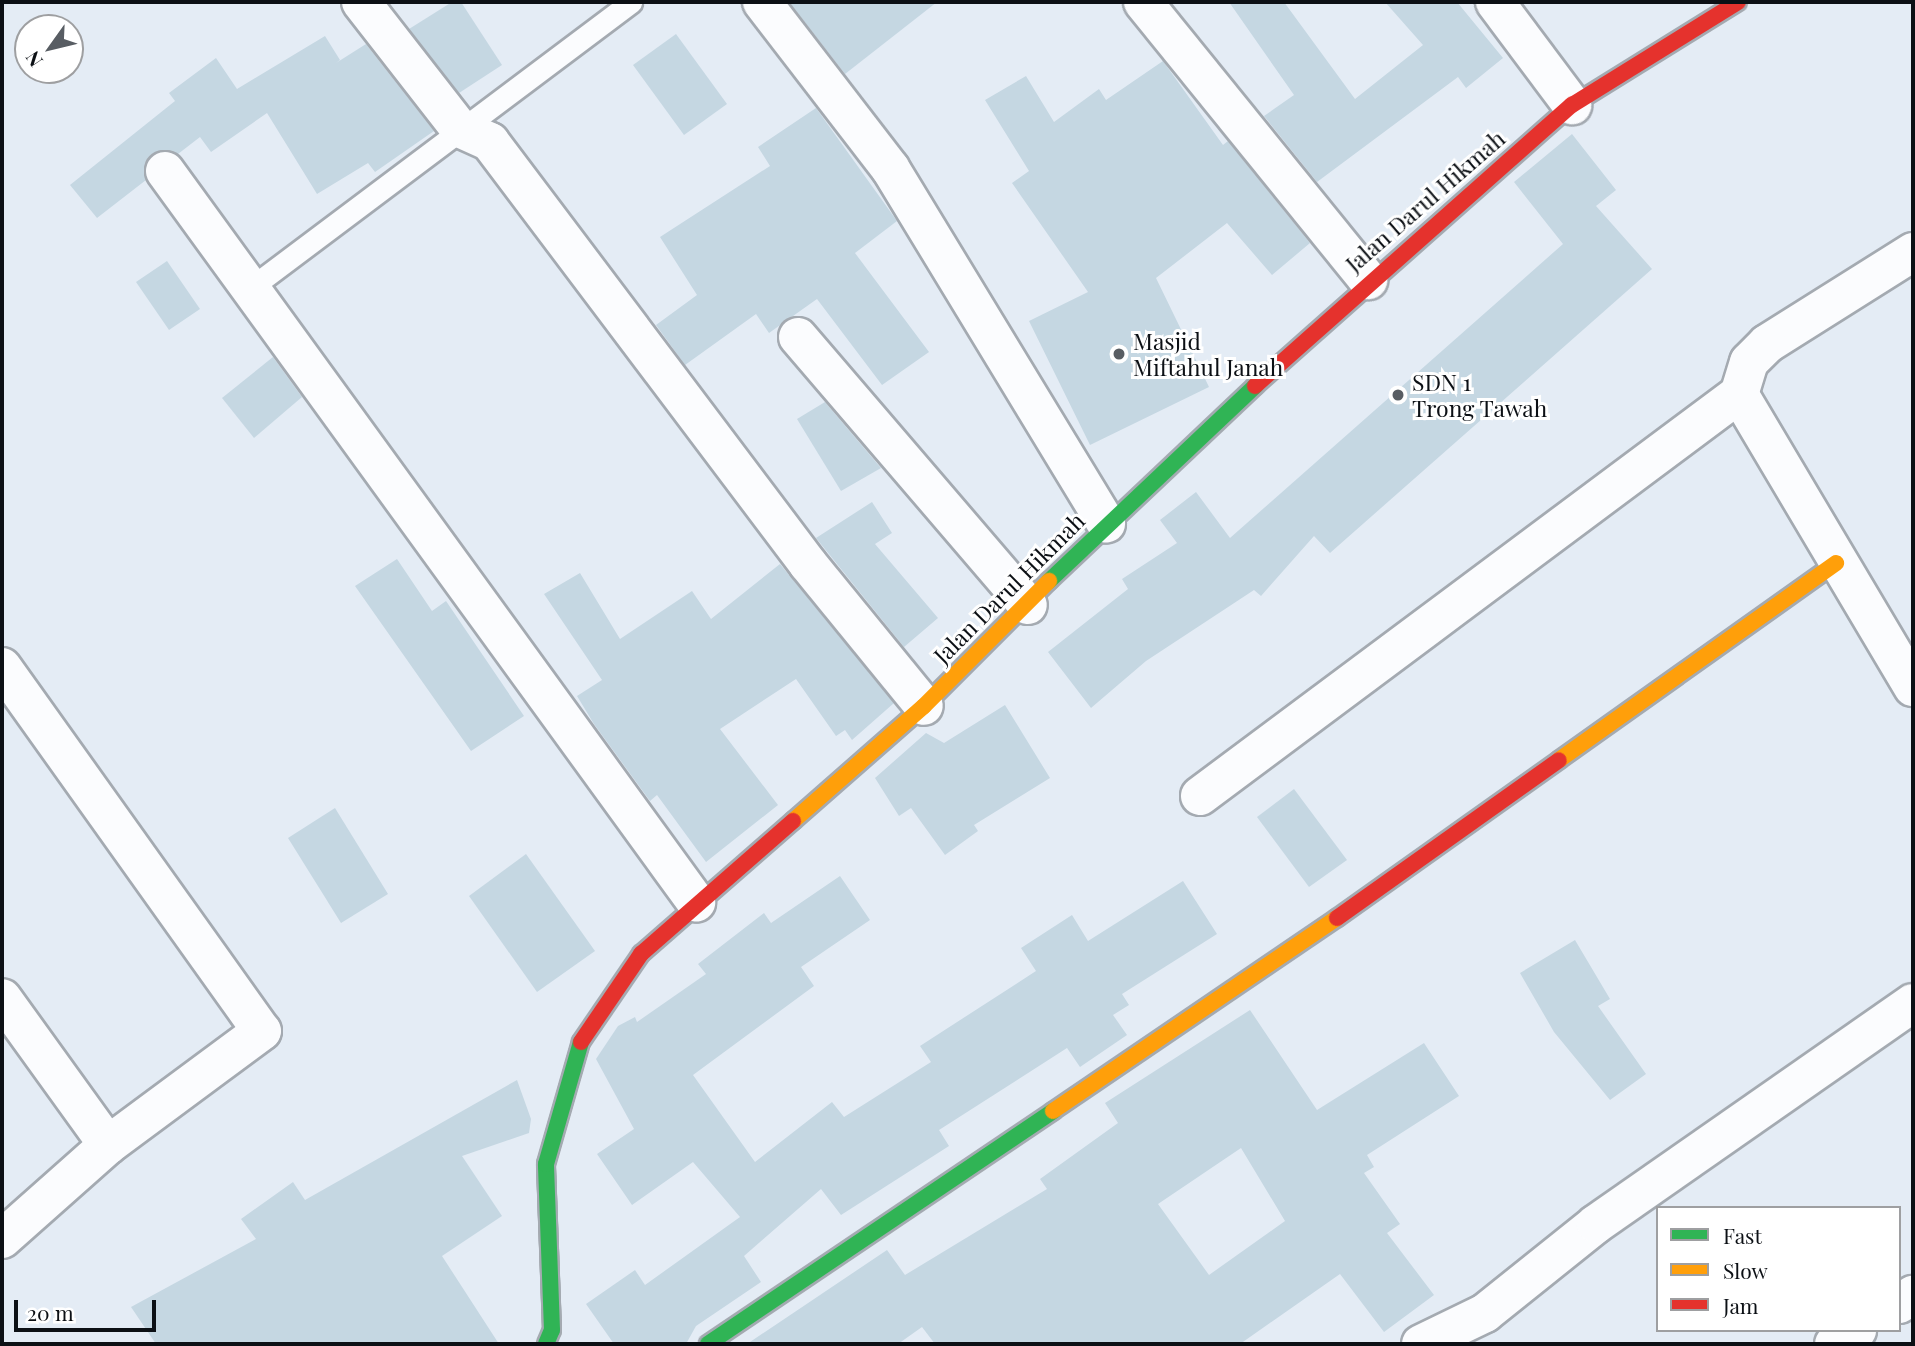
<!DOCTYPE html>
<style>
body{margin:0}
#map{position:relative;width:1915px;height:1346px;overflow:hidden;background:#e4ecf5;font-family:"Playfair Display",serif}
div>[style]{position:absolute}
.building>*{inset:0;background:#c5d7e2}
.roads{filter:drop-shadow(2px 0 #a4aab1) drop-shadow(-2px 0 #a4aab1) drop-shadow(0 2px #a4aab1) drop-shadow(0 -2px #a4aab1)}
.lane>*{height:21px;margin:-10.5px;padding:0 10.5px;transform-origin:10.5px;border-radius:10.5px;background:#fbfcfe}
.street>*{height:38px;margin:-19px;padding:0 19px;transform-origin:19px;border-radius:19px;background:#fbfcfe}
.fast>*{height:16px;margin:-8px;padding:0 8px;transform-origin:8px;border-radius:8px;background:#30b455}
.slow>*{height:16px;margin:-8px;padding:0 8px;transform-origin:8px;border-radius:8px;background:#ff9f0a}
.jam>*{height:16px;margin:-8px;padding:0 8px;transform-origin:8px;border-radius:8px;background:#e5322d}
.dots>*{width:19px;height:19px;translate:-50% -50%;box-sizing:border-box;border:4px solid #fff;border-radius:50%}
span{translate:-50% -50%;white-space:nowrap;text-align:center;line-height:1.15;-webkit-text-stroke:6px #fff;paint-order:stroke}
.street-label{font-size:23px;color:#0c1015}
.poi-label{font-size:23px;color:#0c1015}
.left{translate:0 -50%;text-align:left}
.frame{position:absolute;inset:0;border:4px solid #0c1015;pointer-events:none}
.legend{position:absolute;left:1656px;top:1206px;width:245px;height:126px;box-sizing:border-box;background:#fff;border:2px solid #9e9fa1;margin:0;padding:9px 12px;list-style:none;font-size:21px;color:#0c1015}
.legend li{display:flex;align-items:center;gap:14px;height:35px}
.legend b{width:35px;border:2px solid #9e9fa1}
.north{position:absolute;left:14px;top:14px;width:70px;height:70px;box-sizing:border-box;background:#fff;border:2px solid #9e9fa1;border-radius:50%;rotate:236deg;font-size:19px;font-weight:700;line-height:28px;text-align:center;color:#0c1015}
.north::after{content:'';display:block;margin:auto;width:24px;height:32px;background:#585d63;clip-path:polygon(50% 0,100% 100%,50% 72%,0 100%)}
.scale{position:absolute;left:14px;top:1300px;width:142px;height:32px;box-sizing:border-box;border:4px solid #0c1015;border-top:0;padding-left:9px;font-size:21px;line-height:24px;white-space:nowrap;color:#0c1015;-webkit-text-stroke:5px #fff;paint-order:stroke}
</style>
<div id="map">
<div class="building">
<i style="clip-path:polygon(452px 2px,461px 2px,502px 65px,459px 93px,409px 29px)"></i>
<i style="clip-path:polygon(789px 2px,937px 2px,845px 74px)"></i>
<i style="clip-path:polygon(1229px 2px,1284px 2px,1355px 99px,1423px 45px,1385px 2px,1457px 2px,1503px 58px,1466px 88px,1458px 77px,1317px 182px,1264px 116px,1294px 95px)"></i>
<i style="clip-path:polygon(676px 34px,727px 104px,684px 135px,633px 65px)"></i>
<i style="clip-path:polygon(325px 36px,340px 60px,336px 63px,366px 44px,434px 131px,375px 172px,368px 163px,317px 194px,267px 113px,211px 152px,200px 137px,178px 154px,153px 153px,145px 163px,146px 180px,97px 218px,70px 185px,175px 101px,169px 93px,216px 58px,237px 89px)"></i>
<i style="clip-path:polygon(1163px 61px,1223px 145px,1228px 141px,1310px 243px,1272px 275px,1227px 223px,1156px 278px,1209px 387px,1090px 445px,1029px 321px,1088px 292px,1012px 183px,1029px 171px,985px 100px,1026px 76px,1054px 122px,1099px 89px,1106px 100px)"></i>
<i style="clip-path:polygon(816px 108px,897px 221px,855px 253px,929px 352px,882px 385px,817px 299px,769px 333px,756px 314px,685px 365px,656px 325px,697px 295px,660px 237px,770px 166px,758px 147px)"></i>
<i style="clip-path:polygon(1572px 134px,1616px 190px,1596px 206px,1652px 269px,1330px 553px,1314px 536px,1261px 596px,1254px 590px,1146px 661px,1091px 708px,1048px 652px,1128px 589px,1122px 579px,1177px 543px,1160px 520px,1196px 492px,1230px 538px,1563px 244px,1514px 182px)"></i>
<i style="clip-path:polygon(167px 261px,200px 309px,169px 330px,136px 282px)"></i>
<i style="clip-path:polygon(273px 357px,302px 397px,254px 438px,222px 398px)"></i>
<i style="clip-path:polygon(825px 402px,881px 468px,841px 491px,797px 419px)"></i>
<i style="clip-path:polygon(872px 502px,892px 533px,875px 544px,938px 618px,904px 647px,816px 538px)"></i>
<i style="clip-path:polygon(397px 559px,432px 611px,446px 601px,524px 716px,471px 751px,355px 586px)"></i>
<i style="clip-path:polygon(780px 564px,894px 703px,852px 740px,845px 730px,836px 736px,796px 679px,720px 729px,778px 805px,706px 862px,657px 795px,650px 801px,594px 724px,577px 696px,602px 680px,544px 594px,580px 573px,620px 639px,692px 591px,711px 619px)"></i>
<i style="clip-path:polygon(1005px 705px,1050px 778px,974px 825px,978px 831px,945px 855px,911px 808px,899px 816px,875px 778px,926px 733px,944px 743px)"></i>
<i style="clip-path:polygon(1294px 789px,1347px 860px,1309px 887px,1257px 817px)"></i>
<i style="clip-path:polygon(335px 808px,388px 894px,341px 923px,288px 838px)"></i>
<i style="clip-path:polygon(526px 854px,595px 951px,537px 992px,469px 896px)"></i>
<i style="clip-path:polygon(840px 876px,870px 920px,801px 967px,814px 986px,693px 1075px,755px 1162px,832px 1102px,844px 1117px,931px 1062px,920px 1046px,1036px 971px,1021px 948px,1072px 915px,1088px 941px,1183px 881px,1217px 934px,1122px 994px,1129px 1005px,1113px 1015px,1127px 1035px,1080px 1067px,1067px 1048px,939px 1130px,949px 1146px,841px 1215px,821px 1189px,744px 1256px,761px 1282px,696px 1326px,686px 1344px,614px 1344px,586px 1304px,635px 1270px,645px 1285px,740px 1217px,693px 1162px,632px 1205px,597px 1154px,634px 1129px,596px 1059px,618px 1026px,635px 1017px,637px 1022px,706px 974px,698px 964px,764px 913px,771px 923px)"></i>
<i style="clip-path:polygon(1575px 940px,1610px 999px,1598px 1006px,1646px 1074px,1610px 1100px,1554px 1032px,1520px 973px)"></i>
<i style="clip-path:polygon(evenodd,1250px 1010px,1317px 1110px,1424px 1043px,1459px 1096px,1367px 1155px,1374px 1167px,1364px 1173px,1400px 1224px,1387px 1233px,1434px 1295px,1384px 1332px,1340px 1274px,1240px 1344px,935px 1344px,922px 1327px,898px 1344px,747px 1344px,887px 1250px,905px 1275px,1047px 1189px,1040px 1179px,1118px 1123px,1105px 1103px,1250px 1010px,1241px 1148px,1285px 1221px,1209px 1275px,1158px 1204px,1241px 1148px)"></i>
<i style="clip-path:polygon(517px 1080px,531px 1119px,529px 1133px,462px 1156px,502px 1216px,442px 1256px,499px 1344px,156px 1344px,131px 1307px,256px 1239px,241px 1219px,293px 1182px,305px 1200px)"></i>
</div>
<div class="roads">
<div class="lane">
<i style="left:249px;top:289px;width:478px;rotate:-36.9deg"></i>
</div>
<div class="street">
<i style="left:361px;top:2px;width:160px;rotate:52.1deg"></i>
<i style="left:459px;top:128px;width:34px;rotate:24deg"></i>
<i style="left:490px;top:142px;width:528px;rotate:53deg"></i>
<i style="left:808px;top:564px;width:183px;rotate:50.8deg"></i>
<i style="left:762px;top:2px;width:210px;rotate:52.4deg"></i>
<i style="left:890px;top:168px;width:416px;rotate:58.7deg"></i>
<i style="left:1143px;top:2px;width:358px;rotate:51deg"></i>
<i style="left:1495px;top:2px;width:129px;rotate:53.2deg"></i>
<i style="left:165px;top:171px;width:904px;rotate:54.01deg"></i>
<i style="left:1913px;top:252px;width:173px;rotate:147.8deg"></i>
<i style="left:1767px;top:344px;width:25px;rotate:135deg"></i>
<i style="left:1749px;top:362px;width:34px;rotate:107deg"></i>
<i style="left:1739px;top:394px;width:341px;rotate:59.3deg"></i>
<i style="left:798px;top:337px;width:353px;rotate:49.4deg"></i>
<i style="left:2px;top:667px;width:447px;rotate:54.5deg"></i>
<i style="left:262px;top:1031px;width:192px;rotate:143.5deg"></i>
<i style="left:108px;top:1145px;width:181px;rotate:-125.8deg"></i>
<i style="left:1200px;top:796px;width:672px;rotate:-36.72deg"></i>
<i style="left:2px;top:1239px;width:142px;rotate:-41.6deg"></i>
<i style="left:1899px;top:1304px;width:17px;rotate:-33deg"></i>
<i style="left:1421px;top:1344px;width:71px;rotate:-25.8deg"></i>
<i style="left:1485px;top:1313px;width:142px;rotate:-38.7deg"></i>
<i style="left:1596px;top:1224px;width:386px;rotate:-34.9deg"></i>
<i style="left:1834px;top:1344px;width:27px;rotate:-31deg"></i>
</div>
<div class="fast">
<i style="left:1049px;top:581px;width:284px;rotate:-43.4deg"></i>
<i style="left:546px;top:1344px;width:15px;rotate:-67deg"></i>
<i style="left:552px;top:1330px;width:166px;rotate:-92.1deg"></i>
<i style="left:546px;top:1164px;width:127px;rotate:-74deg"></i>
<i style="left:708px;top:1344px;width:416px;rotate:-34deg"></i>
</div>
<div class="slow">
<i style="left:1559px;top:760px;width:340px;rotate:-35.4deg"></i>
<i style="left:793px;top:821px;width:174px;rotate:-41.3deg"></i>
<i style="left:924px;top:706px;width:177px;rotate:-45deg"></i>
<i style="left:1053px;top:1111px;width:343px;rotate:-34.2deg"></i>
</div>
<div class="jam">
<i style="left:1255px;top:386px;width:424px;rotate:-41.6deg"></i>
<i style="left:1572px;top:105px;width:195px;rotate:-31.8deg"></i>
<i style="left:1337px;top:918px;width:272px;rotate:-35.4deg"></i>
<i style="left:581px;top:1042px;width:107px;rotate:-55.7deg"></i>
<i style="left:641px;top:954px;width:202px;rotate:-41.2deg"></i>
</div>
</div>
<div class="dots">
<i style="left:1119px;top:354px;background:#585d63"></i>
<i style="left:1398px;top:395px;background:#585d63"></i>
</div>
<div class="street-label">
<span style="left:1425px;top:201px;rotate:-41deg">Jalan Darul Hikmah</span>
<span style="left:1009px;top:588px;rotate:-45deg">Jalan Darul Hikmah</span>
</div>
<div class="poi-label">
<span class="left" style="left:1133px;top:354px">Masjid<br>Miftahul Janah</span>
<span class="left" style="left:1412px;top:395px">SDN 1<br>Trong Tawah</span>
</div>
<div class="frame"></div>
<ul class="legend">
<li><b style="height:9px;background:#30b455"></b>Fast</li>
<li><b style="height:9px;background:#ff9f0a"></b>Slow</li>
<li><b style="height:9px;background:#e5322d"></b>Jam</li>
</ul>
<div class="north">N</div>
<div class="scale">20 m</div>
</div>
